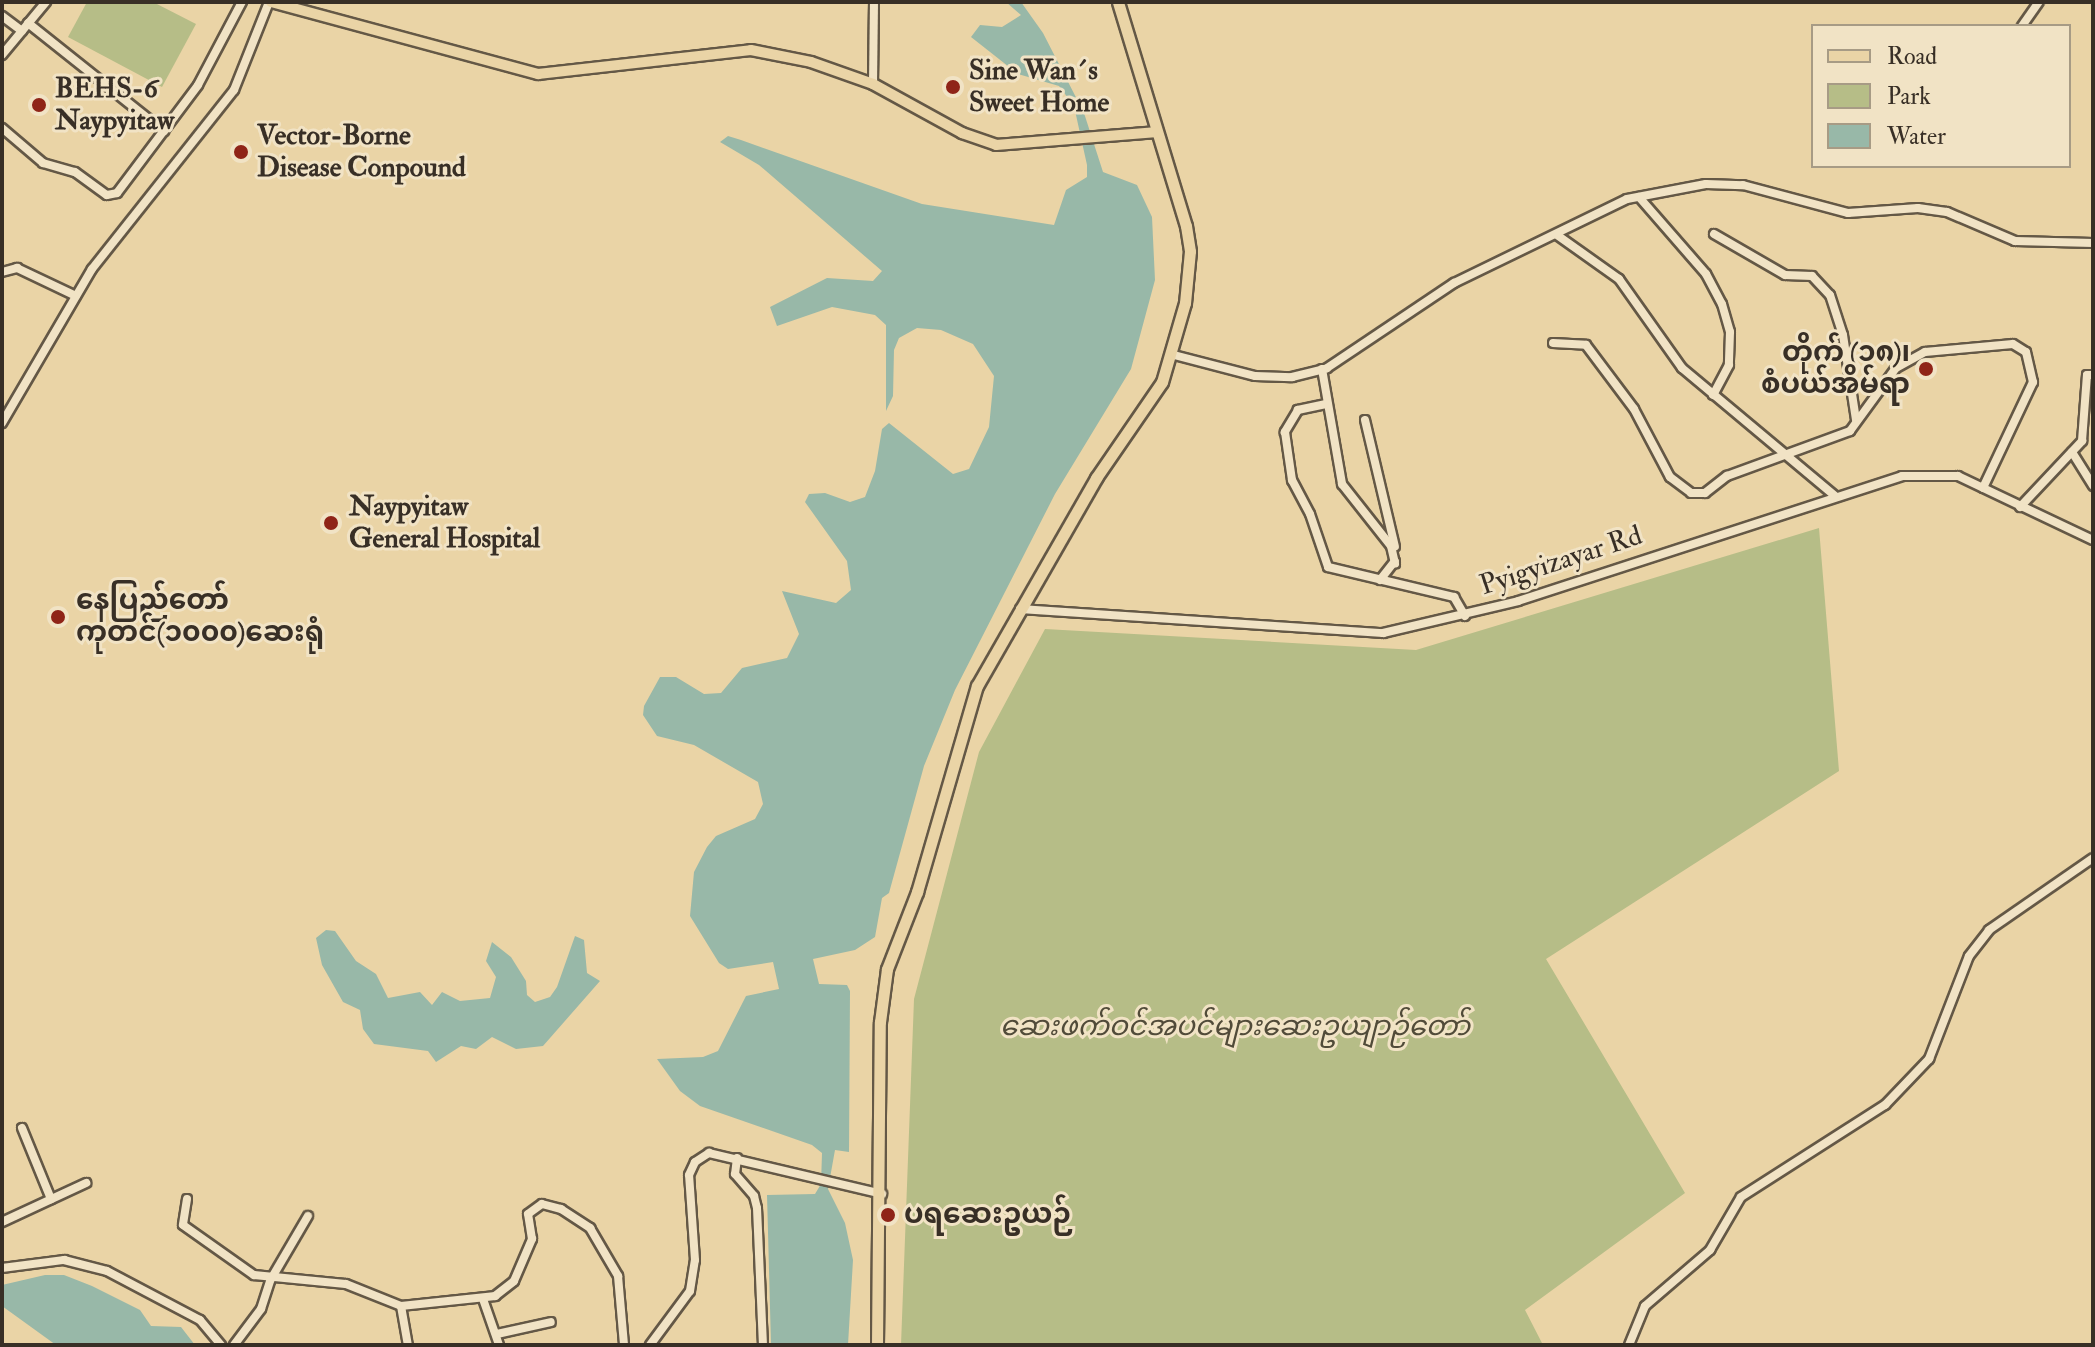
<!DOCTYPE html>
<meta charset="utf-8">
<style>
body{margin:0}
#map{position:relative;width:2095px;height:1347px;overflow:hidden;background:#ead4a6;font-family:"IM FELL Double Pica","Noto Sans Myanmar",serif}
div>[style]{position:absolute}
.green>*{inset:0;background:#b6bd87}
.water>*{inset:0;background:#98b8a8}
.roads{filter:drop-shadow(2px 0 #645846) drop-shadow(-2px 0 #645846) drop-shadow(0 2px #645846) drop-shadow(0 -2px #645846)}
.minor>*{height:8px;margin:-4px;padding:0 4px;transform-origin:4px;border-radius:4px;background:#f1e3c5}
.major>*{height:10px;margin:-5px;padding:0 5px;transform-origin:5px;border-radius:5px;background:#ead4a6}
.highway>*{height:11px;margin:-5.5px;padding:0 5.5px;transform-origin:5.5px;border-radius:5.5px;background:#ead4a6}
.dots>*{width:22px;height:22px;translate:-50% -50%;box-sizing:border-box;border:4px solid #f1e3c5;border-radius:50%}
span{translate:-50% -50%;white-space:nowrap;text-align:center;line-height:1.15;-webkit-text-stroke:6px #f1e3c5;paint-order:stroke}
.poi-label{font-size:28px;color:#382f26;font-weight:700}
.left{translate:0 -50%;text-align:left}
.right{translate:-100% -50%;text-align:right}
.street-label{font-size:28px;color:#382f26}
.park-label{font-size:28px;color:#514b39;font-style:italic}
.frame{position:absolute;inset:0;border:4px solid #382f26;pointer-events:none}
.legend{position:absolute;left:1811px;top:24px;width:260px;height:144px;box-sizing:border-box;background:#f1e3c5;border:2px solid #a79b85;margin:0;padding:10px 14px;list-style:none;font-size:24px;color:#382f26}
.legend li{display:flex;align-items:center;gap:16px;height:40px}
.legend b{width:40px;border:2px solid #a79b85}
</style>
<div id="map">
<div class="green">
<i style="clip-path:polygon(87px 2px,153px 2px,196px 24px,162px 87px,68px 37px)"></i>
<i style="clip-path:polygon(1819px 528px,1839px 771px,1546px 959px,1685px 1193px,1525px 1310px,1543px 1345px,901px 1345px,914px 999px,979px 752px,1045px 629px,1416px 650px)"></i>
</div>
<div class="water">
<i style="clip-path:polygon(1006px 2px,1021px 2px,1043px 33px,1084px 113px,1103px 172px,1137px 185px,1152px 217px,1155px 280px,1131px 369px,1055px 494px,955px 690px,924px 766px,889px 893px,882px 898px,875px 937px,855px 950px,813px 959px,819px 984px,847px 985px,850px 991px,849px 1152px,835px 1150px,828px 1189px,845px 1223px,853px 1260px,848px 1345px,771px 1345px,767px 1195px,815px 1194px,821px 1184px,822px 1153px,812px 1145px,700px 1106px,680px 1091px,657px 1059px,703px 1057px,718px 1051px,746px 996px,779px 989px,773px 962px,728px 969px,719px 963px,690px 916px,694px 872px,707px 847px,716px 836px,755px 819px,763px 804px,758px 782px,694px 745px,657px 736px,643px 715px,644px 706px,660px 677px,676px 677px,704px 694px,721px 693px,742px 668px,787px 658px,799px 634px,782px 591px,836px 603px,851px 590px,847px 561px,805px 502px,809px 494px,825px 493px,850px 502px,865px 497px,875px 471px,882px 429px,889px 423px,953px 474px,969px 469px,989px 427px,994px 376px,973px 344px,941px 330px,917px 328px,899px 338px,894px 350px,893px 396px,886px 411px,886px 325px,875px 315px,832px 307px,777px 326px,770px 307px,827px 278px,873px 281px,882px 271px,759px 165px,720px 142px,728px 136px,741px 140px,922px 204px,1054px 225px,1066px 190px,1087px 177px,1087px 165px,1074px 106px,1059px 86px,1018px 74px,971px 37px,980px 25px,1002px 27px,1021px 15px)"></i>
<i style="clip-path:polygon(326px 930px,335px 931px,356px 961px,376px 974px,388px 998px,420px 992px,432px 1005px,442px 992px,460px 1001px,490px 998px,496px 977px,486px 961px,492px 942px,511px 957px,526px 981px,527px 995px,535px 1002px,550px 997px,557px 987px,575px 936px,584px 940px,587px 973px,600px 981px,543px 1046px,516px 1049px,492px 1037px,476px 1049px,461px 1046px,436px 1062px,428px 1051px,374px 1044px,363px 1029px,360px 1010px,343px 1002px,322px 965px,316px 938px)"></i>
<i style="clip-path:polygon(45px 1275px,64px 1275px,92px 1286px,140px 1310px,151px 1326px,181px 1327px,195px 1345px,56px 1345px,2px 1306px,2px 1285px)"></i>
</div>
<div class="roads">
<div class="minor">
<i style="left:2px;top:16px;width:25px;rotate:37deg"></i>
<i style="left:28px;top:23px;width:174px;rotate:38.5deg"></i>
<i style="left:2022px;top:26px;width:29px;rotate:-55deg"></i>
<i style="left:2px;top:55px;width:69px;rotate:-50.3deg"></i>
<i style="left:873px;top:84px;width:82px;rotate:-89.3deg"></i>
<i style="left:2px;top:128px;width:54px;rotate:40.5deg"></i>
<i style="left:43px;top:163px;width:33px;rotate:16deg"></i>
<i style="left:75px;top:172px;width:39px;rotate:36deg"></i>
<i style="left:107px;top:195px;width:10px;rotate:-11deg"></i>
<i style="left:117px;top:193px;width:135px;rotate:-53.1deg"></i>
<i style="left:198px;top:85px;width:94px;rotate:-62.1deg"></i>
<i style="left:1639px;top:197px;width:102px;rotate:49deg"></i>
<i style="left:1706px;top:274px;width:34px;rotate:62deg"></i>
<i style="left:1722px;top:304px;width:29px;rotate:74deg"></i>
<i style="left:1730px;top:332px;width:33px;rotate:92deg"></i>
<i style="left:1729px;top:365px;width:34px;rotate:118deg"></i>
<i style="left:1714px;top:234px;width:82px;rotate:30deg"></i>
<i style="left:1785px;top:275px;width:27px;rotate:2deg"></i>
<i style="left:1812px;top:276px;width:26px;rotate:47deg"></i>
<i style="left:1830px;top:295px;width:42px;rotate:72deg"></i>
<i style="left:1843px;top:335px;width:86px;rotate:81.3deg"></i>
<i style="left:1557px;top:235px;width:76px;rotate:35.4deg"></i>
<i style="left:1619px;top:279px;width:109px;rotate:54.7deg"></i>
<i style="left:1682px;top:368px;width:199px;rotate:39.9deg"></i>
<i style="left:2px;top:272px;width:16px;rotate:-15deg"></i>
<i style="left:17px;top:268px;width:65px;rotate:25.4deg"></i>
<i style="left:1553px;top:343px;width:33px;rotate:3deg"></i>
<i style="left:1586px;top:345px;width:80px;rotate:53.1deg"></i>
<i style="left:1634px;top:409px;width:77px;rotate:62.1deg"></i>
<i style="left:1670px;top:477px;width:26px;rotate:37deg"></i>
<i style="left:1691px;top:493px;width:14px"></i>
<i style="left:1705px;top:493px;width:28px;rotate:-38deg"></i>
<i style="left:1727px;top:476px;width:131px;rotate:-20.1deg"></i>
<i style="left:1850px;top:431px;width:78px;rotate:-53.9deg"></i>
<i style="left:1896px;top:368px;width:33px;rotate:-29deg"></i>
<i style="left:1925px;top:352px;width:88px;rotate:-5.2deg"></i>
<i style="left:2013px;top:344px;width:15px;rotate:32deg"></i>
<i style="left:2026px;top:352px;width:31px;rotate:77deg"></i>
<i style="left:2033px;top:382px;width:117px;rotate:115.3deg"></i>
<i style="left:1174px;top:355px;width:84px;rotate:14.5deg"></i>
<i style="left:1255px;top:376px;width:37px;rotate:2deg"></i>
<i style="left:1292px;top:377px;width:36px;rotate:-14deg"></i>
<i style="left:1327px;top:368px;width:153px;rotate:-33.8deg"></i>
<i style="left:1454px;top:283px;width:192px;rotate:-25.9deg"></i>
<i style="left:1627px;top:199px;width:80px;rotate:-10.8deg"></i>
<i style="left:1706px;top:184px;width:37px;rotate:2deg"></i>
<i style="left:1743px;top:185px;width:109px;rotate:14.9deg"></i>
<i style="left:1848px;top:213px;width:70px;rotate:-4.1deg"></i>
<i style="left:1918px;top:208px;width:29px;rotate:8deg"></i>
<i style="left:1947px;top:212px;width:74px;rotate:23.1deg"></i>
<i style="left:2015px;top:241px;width:78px;rotate:1.5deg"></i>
<i style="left:1322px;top:369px;width:117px;rotate:80.1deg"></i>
<i style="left:1342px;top:484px;width:79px;rotate:51.7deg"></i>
<i style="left:1391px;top:546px;width:18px;rotate:77deg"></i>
<i style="left:1326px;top:404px;width:29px;rotate:168deg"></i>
<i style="left:1298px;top:410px;width:26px;rotate:121deg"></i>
<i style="left:1285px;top:432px;width:49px;rotate:81.7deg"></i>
<i style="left:1292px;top:480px;width:38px;rotate:62deg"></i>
<i style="left:1310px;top:514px;width:56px;rotate:71.2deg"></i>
<i style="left:1328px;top:567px;width:130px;rotate:13.4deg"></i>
<i style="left:1454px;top:597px;width:22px;rotate:60deg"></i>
<i style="left:1365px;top:420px;width:130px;rotate:76.7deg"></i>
<i style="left:2px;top:423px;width:178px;rotate:-59.7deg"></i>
<i style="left:92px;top:269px;width:228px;rotate:-51.6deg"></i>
<i style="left:234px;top:90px;width:95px;rotate:-68.3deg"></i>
<i style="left:2072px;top:452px;width:40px;rotate:58deg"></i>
<i style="left:2020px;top:507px;width:91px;rotate:-46.8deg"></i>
<i style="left:2082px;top:441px;width:66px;rotate:-85.7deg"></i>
<i style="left:2087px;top:375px;width:6px"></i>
<i style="left:1380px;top:580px;width:24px;rotate:-52deg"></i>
<i style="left:1020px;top:609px;width:364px;rotate:3.8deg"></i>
<i style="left:1383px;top:633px;width:139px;rotate:-13.3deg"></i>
<i style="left:1518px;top:601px;width:404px;rotate:-18deg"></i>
<i style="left:1902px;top:476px;width:56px"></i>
<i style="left:1958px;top:476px;width:149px;rotate:25.4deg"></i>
<i style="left:22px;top:1128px;width:77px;rotate:67.8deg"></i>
<i style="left:737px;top:1158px;width:16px;rotate:97deg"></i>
<i style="left:735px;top:1174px;width:29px;rotate:49deg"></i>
<i style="left:754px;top:1196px;width:12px;rotate:76deg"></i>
<i style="left:757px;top:1208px;width:137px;rotate:87.5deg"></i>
<i style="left:187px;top:1199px;width:26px;rotate:99deg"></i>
<i style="left:183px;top:1225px;width:87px;rotate:35.2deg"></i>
<i style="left:254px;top:1275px;width:92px;rotate:5.6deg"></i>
<i style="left:346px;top:1284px;width:59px;rotate:21.8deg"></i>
<i style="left:401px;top:1306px;width:95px;rotate:-6.1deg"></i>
<i style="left:495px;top:1296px;width:24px;rotate:-38deg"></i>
<i style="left:514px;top:1281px;width:46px;rotate:-66.8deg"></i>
<i style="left:532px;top:1239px;width:25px;rotate:-99deg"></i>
<i style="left:528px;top:1214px;width:17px;rotate:-36deg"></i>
<i style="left:542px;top:1204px;width:20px;rotate:15deg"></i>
<i style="left:561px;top:1209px;width:35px;rotate:33deg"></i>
<i style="left:590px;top:1228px;width:56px;rotate:59.7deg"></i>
<i style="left:618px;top:1276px;width:69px;rotate:85deg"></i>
<i style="left:2px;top:1222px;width:93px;rotate:-24.9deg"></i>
<i style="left:2px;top:1268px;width:63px;rotate:-7.4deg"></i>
<i style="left:64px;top:1260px;width:44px;rotate:14.3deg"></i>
<i style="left:107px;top:1271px;width:105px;rotate:27.8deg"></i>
<i style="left:200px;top:1320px;width:33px;rotate:50deg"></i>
<i style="left:483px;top:1299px;width:49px;rotate:70.8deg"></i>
<i style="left:401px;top:1306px;width:40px;rotate:80deg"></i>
<i style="left:497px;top:1334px;width:55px;rotate:-12.5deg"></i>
<i style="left:234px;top:1345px;width:45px;rotate:-53.1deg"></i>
<i style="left:261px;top:1309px;width:32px;rotate:-72deg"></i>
<i style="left:271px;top:1279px;width:73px;rotate:-59.6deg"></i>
<i style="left:650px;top:1345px;width:67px;rotate:-53.5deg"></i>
<i style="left:690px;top:1291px;width:31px;rotate:-81deg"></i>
<i style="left:695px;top:1260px;width:85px;rotate:-94deg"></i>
<i style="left:689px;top:1175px;width:14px;rotate:-65deg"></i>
<i style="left:695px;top:1162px;width:17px;rotate:-33deg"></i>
<i style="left:709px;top:1153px;width:178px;rotate:13.3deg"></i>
<i style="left:1629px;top:1345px;width:42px;rotate:-67.7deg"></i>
<i style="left:1645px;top:1306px;width:86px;rotate:-40.7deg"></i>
<i style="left:1710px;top:1250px;width:61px;rotate:-59.7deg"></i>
<i style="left:1741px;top:1197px;width:171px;rotate:-32.6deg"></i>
<i style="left:1885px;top:1105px;width:64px;rotate:-46.3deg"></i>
<i style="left:1929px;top:1059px;width:110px;rotate:-68.8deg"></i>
<i style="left:1969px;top:956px;width:33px;rotate:-52deg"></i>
<i style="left:1989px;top:930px;width:126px;rotate:-34.7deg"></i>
</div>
<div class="major">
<i style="left:271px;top:2px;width:277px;rotate:15.1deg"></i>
<i style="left:538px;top:74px;width:214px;rotate:-6.4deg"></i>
<i style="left:751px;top:50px;width:61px;rotate:11.3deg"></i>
<i style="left:811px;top:62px;width:66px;rotate:19.5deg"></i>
<i style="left:873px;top:84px;width:102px;rotate:28.8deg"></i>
<i style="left:962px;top:133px;width:36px;rotate:19deg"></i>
<i style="left:996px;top:145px;width:162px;rotate:-4.6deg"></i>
</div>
<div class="highway">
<i style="left:877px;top:1345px;width:323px;rotate:-89.5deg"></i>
<i style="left:880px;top:1022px;width:53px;rotate:-82.5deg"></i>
<i style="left:887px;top:969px;width:83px;rotate:-68.7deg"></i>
<i style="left:917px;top:892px;width:215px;rotate:-73.8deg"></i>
<i style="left:977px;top:686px;width:240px;rotate:-60.2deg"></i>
<i style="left:1096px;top:478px;width:116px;rotate:-55.5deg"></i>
<i style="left:1162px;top:382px;width:82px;rotate:-73.8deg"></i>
<i style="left:1185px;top:303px;width:52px;rotate:-84.5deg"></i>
<i style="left:1190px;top:251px;width:25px;rotate:-99deg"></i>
<i style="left:1186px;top:226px;width:234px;rotate:-106.9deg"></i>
</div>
</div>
<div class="dots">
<i style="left:953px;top:87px;background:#8f2418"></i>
<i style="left:39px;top:105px;background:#8f2418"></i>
<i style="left:241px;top:152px;background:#8f2418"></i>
<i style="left:1926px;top:369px;background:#8f2418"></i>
<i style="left:331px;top:523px;background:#8f2418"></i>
<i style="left:58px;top:617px;background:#8f2418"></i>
<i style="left:888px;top:1215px;background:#8f2418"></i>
</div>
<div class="poi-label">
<span class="left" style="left:969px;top:87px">Sine Wan´s<br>Sweet Home</span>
<span class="left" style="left:55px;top:105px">BEHS-6<br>Naypyitaw</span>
<span class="left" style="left:257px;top:152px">Vector-Borne<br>Disease Conpound</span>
<span class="right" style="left:1910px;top:369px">တိုက် (၁၈)၊<br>စံပယ်အိမ်ရာ</span>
<span class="left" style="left:349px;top:523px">Naypyitaw<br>General Hospital</span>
<span class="left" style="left:76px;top:617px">နေပြည်တော်<br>ကုတင်(၁၀၀၀)ဆေးရုံ</span>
<span class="left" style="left:904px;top:1215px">ပရဆေးဥယဉ်</span>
</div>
<div class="street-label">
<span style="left:1561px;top:561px;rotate:-18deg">Pyigyizayar Rd</span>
</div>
<div class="park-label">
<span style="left:1235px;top:1027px">ဆေးဖက်ဝင်အပင်များဆေးဥယျာဉ်တော်</span>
</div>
<div class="frame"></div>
<ul class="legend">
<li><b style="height:10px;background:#ead4a6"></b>Road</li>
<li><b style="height:22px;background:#b6bd87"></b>Park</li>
<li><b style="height:22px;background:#98b8a8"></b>Water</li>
</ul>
</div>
